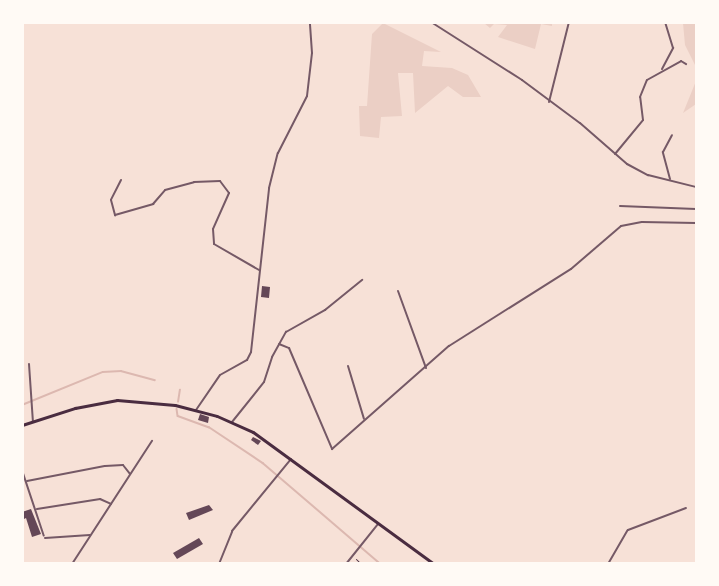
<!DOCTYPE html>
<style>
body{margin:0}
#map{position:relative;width:719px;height:586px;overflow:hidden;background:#f7e1d7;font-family:Jost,sans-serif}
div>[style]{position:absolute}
.green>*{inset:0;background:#ebcfc5}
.stream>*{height:1.5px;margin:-0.75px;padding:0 0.75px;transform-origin:0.75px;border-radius:0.75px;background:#dcb8b0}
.building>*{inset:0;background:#644757}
.path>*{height:1px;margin:-0.5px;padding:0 0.5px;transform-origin:0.5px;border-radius:0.5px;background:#4a2c40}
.pedestrian>*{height:1.5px;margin:-0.75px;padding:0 0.75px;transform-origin:0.75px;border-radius:0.75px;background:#755966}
.minor>*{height:2px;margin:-1px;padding:0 1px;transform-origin:1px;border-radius:1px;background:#755966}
.tertiary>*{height:2px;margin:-1px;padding:0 1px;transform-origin:1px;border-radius:1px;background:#755966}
.primary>*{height:3px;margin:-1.5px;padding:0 1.5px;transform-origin:1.5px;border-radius:1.5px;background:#4a2c40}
span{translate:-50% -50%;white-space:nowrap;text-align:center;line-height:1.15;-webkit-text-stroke:5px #fffaf5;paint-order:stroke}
.frame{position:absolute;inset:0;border:24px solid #fffaf5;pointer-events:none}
</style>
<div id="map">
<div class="green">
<i style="clip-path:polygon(383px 23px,441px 52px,424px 51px,422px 66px,452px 68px,468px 75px,481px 97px,463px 97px,448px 86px,415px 113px,413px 73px,398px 73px,402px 116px,381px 117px,379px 138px,360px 136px,359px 106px,367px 106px,372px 34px)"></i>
<i style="clip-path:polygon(484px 23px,552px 22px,552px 26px,541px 24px,535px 49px,498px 37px,507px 25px,494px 24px,490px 28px)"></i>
<i style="clip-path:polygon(683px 23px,696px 23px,696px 67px,685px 45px)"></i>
<i style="clip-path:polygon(696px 81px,696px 104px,683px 113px)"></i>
</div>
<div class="stream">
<i style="left:178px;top:402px;width:12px;rotate:-81deg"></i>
<i style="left:22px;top:405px;width:87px;rotate:-22.2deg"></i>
<i style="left:103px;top:372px;width:18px;rotate:-3deg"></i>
<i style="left:121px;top:371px;width:35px;rotate:15deg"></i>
<i style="left:177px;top:409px;width:7px;rotate:82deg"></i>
<i style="left:178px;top:416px;width:33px;rotate:20deg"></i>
<i style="left:209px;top:427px;width:65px;rotate:33.7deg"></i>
<i style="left:263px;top:463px;width:155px;rotate:40.6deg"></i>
</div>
<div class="building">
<i style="clip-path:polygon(262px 286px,270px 287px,269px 298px,261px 297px)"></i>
<i style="clip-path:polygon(200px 414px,209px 417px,208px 423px,198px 420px)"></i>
<i style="clip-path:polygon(253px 437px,261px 441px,258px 445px,251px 440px)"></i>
<i style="clip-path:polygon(209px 505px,213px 510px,189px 520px,186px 513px)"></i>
<i style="clip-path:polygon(31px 509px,41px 534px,32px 537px,26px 518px,22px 520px,22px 512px)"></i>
<i style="clip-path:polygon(199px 538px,203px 544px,177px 559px,173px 553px)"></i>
</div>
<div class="path">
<i style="left:356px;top:559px;width:7px;rotate:45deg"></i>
</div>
<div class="pedestrian">
<i style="left:22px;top:469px;width:70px;rotate:71.6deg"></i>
</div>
<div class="minor">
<i style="left:662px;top:69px;width:24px;rotate:-62deg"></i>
<i style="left:673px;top:48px;width:27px;rotate:-107deg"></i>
<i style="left:549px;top:102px;width:82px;rotate:-76deg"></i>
<i style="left:615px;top:154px;width:44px;rotate:-50.5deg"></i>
<i style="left:643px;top:120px;width:23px;rotate:-97deg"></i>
<i style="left:640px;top:97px;width:18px;rotate:-68deg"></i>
<i style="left:647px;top:80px;width:39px;rotate:-29deg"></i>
<i style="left:681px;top:61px;width:6px;rotate:31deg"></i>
<i style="left:670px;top:179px;width:28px;rotate:-105deg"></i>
<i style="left:663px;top:152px;width:19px;rotate:-62deg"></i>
<i style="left:121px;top:180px;width:22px;rotate:117deg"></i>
<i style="left:111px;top:200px;width:16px;rotate:75deg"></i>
<i style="left:115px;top:215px;width:40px;rotate:-16deg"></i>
<i style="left:153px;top:204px;width:18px;rotate:-49deg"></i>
<i style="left:165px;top:190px;width:30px;rotate:-15deg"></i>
<i style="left:194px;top:182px;width:26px;rotate:-2deg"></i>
<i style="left:220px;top:181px;width:15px;rotate:53deg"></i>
<i style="left:229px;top:193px;width:39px;rotate:114deg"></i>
<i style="left:213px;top:229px;width:15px;rotate:86deg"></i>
<i style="left:214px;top:244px;width:52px;rotate:30deg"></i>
<i style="left:620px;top:206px;width:76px;rotate:2.3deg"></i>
<i style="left:398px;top:291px;width:82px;rotate:70deg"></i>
<i style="left:279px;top:344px;width:11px;rotate:22deg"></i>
<i style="left:289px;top:348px;width:110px;rotate:66.9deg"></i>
<i style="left:332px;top:449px;width:156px;rotate:-41.4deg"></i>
<i style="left:449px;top:346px;width:144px;rotate:-32.3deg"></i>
<i style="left:571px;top:269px;width:66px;rotate:-40.7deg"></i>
<i style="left:621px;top:226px;width:21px;rotate:-11deg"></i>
<i style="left:642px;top:222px;width:54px;rotate:1.1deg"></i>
<i style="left:29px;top:364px;width:58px;rotate:86.1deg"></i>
<i style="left:348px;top:366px;width:55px;rotate:73.2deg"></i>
<i style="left:196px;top:410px;width:42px;rotate:-55.6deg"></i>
<i style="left:220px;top:375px;width:31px;rotate:-29deg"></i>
<i style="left:247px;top:360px;width:9px;rotate:-63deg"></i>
<i style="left:251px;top:352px;width:165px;rotate:-83.7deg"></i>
<i style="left:269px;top:188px;width:36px;rotate:-76deg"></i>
<i style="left:278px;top:153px;width:64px;rotate:-63deg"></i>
<i style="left:307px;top:96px;width:43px;rotate:-83.4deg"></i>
<i style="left:312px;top:53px;width:31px;rotate:-94deg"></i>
<i style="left:232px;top:422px;width:51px;rotate:-51.3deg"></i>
<i style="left:264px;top:382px;width:26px;rotate:-72deg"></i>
<i style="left:272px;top:357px;width:29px;rotate:-61deg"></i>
<i style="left:286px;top:332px;width:45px;rotate:-29.4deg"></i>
<i style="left:325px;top:310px;width:48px;rotate:-39deg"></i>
<i style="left:27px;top:481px;width:79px;rotate:-10.9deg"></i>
<i style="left:105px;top:466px;width:18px;rotate:-3deg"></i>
<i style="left:123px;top:465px;width:11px;rotate:52deg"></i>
<i style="left:37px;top:509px;width:64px;rotate:-9deg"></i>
<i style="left:100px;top:499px;width:12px;rotate:24deg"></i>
<i style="left:45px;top:538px;width:45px;rotate:-3.8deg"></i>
<i style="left:72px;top:564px;width:147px;rotate:-57deg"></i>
<i style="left:219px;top:564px;width:35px;rotate:-68deg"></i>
<i style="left:232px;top:531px;width:93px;rotate:-50.7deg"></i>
<i style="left:346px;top:564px;width:51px;rotate:-51.3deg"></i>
<i style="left:608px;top:564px;width:39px;rotate:-60deg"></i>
<i style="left:628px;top:530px;width:62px;rotate:-20.8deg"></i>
</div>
<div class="tertiary">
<i style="left:431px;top:22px;width:108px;rotate:32.5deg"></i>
<i style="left:522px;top:80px;width:72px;rotate:36.6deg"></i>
<i style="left:580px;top:123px;width:62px;rotate:41.1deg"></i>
<i style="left:627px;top:164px;width:24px;rotate:28deg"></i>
<i style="left:648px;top:175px;width:49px;rotate:14deg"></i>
</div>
<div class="primary">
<i style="left:22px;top:425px;width:56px;rotate:-17.8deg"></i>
<i style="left:75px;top:408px;width:43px;rotate:-10.8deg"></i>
<i style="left:117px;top:400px;width:58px;rotate:4.9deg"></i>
<i style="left:175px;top:405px;width:43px;rotate:14.7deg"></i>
<i style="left:217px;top:416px;width:39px;rotate:24deg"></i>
<i style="left:253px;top:432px;width:224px;rotate:36.1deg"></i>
</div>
<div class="frame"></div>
</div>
